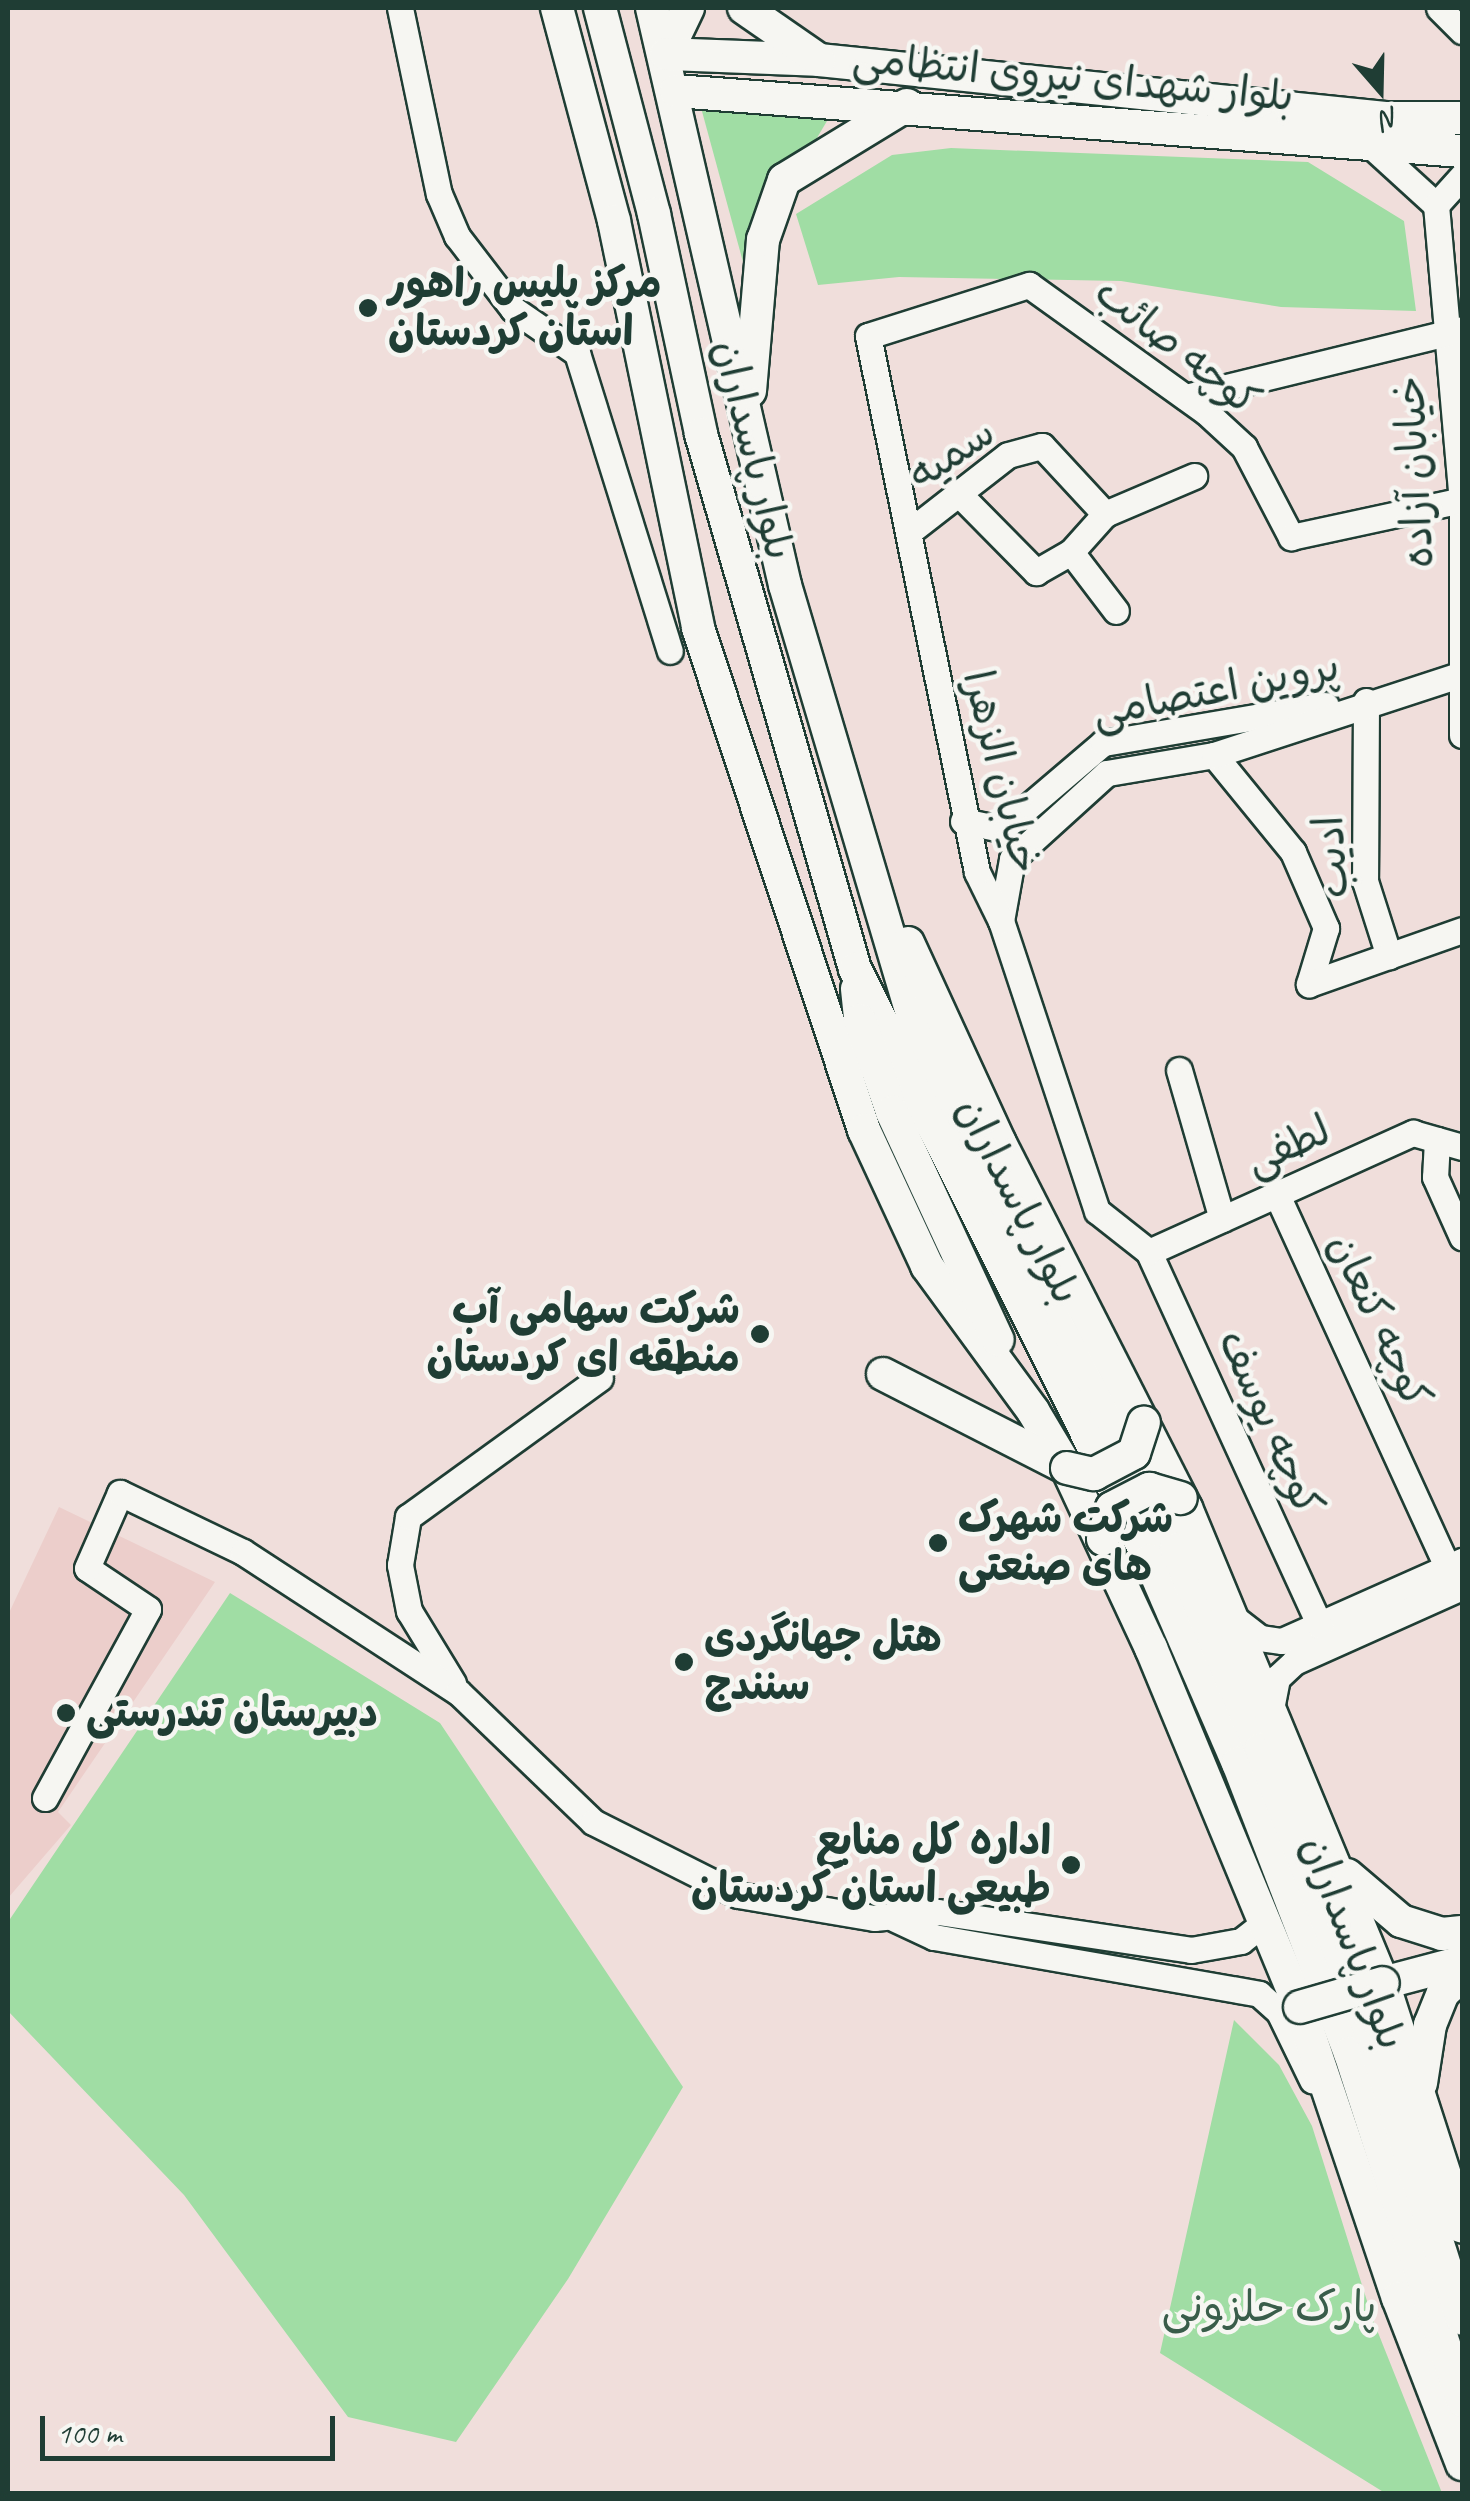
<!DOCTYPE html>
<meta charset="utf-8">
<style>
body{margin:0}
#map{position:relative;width:1470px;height:2501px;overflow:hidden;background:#f0dedb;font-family:Caveat,"Playpen Sans Arabic",sans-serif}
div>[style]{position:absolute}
.built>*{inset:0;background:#eccecb}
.green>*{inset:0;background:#a0dda4}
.roads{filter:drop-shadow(2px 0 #1f3d34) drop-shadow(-2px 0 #1f3d34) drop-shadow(0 2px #1f3d34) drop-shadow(0 -2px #1f3d34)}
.minor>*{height:25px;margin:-12.5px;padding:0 12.5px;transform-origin:12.5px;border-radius:12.5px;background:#f6f6f2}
.major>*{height:32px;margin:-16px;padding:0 16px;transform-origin:16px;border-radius:16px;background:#f6f6f2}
.bridges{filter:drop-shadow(2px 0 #1f3d34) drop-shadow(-2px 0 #1f3d34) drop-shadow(0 2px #1f3d34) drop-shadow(0 -2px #1f3d34)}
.major-bridge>*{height:32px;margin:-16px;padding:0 16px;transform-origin:16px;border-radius:16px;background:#f6f6f2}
.dots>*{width:28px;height:28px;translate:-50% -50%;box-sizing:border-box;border:5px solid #f6f6f2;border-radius:50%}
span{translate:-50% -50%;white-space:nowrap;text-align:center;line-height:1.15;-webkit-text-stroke:9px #f6f6f2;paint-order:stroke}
.street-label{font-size:42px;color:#1f3d34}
.poi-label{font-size:42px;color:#1f3d34;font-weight:700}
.left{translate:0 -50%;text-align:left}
.right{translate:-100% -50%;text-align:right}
.park-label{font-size:42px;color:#395d4a}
.frame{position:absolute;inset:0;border:10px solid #1f3d34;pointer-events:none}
.north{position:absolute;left:1330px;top:40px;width:100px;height:100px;-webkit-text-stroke:8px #f6f6f2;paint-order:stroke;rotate:160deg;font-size:28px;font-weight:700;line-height:40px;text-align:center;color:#1f3d34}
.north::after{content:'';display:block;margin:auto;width:35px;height:45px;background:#1f3d34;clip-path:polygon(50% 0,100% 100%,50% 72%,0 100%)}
.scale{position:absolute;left:40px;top:2416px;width:295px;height:45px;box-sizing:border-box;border:5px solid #1f3d34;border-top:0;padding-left:12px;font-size:30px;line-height:35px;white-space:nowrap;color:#1f3d34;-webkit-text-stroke:8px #f6f6f2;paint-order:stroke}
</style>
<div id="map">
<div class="built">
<i style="clip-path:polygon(59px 1507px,215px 1582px,58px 1812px,71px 1825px,8px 1898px,8px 1615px)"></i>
</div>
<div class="green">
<i style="clip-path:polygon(700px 104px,830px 116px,743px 262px)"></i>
<i style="clip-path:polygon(951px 148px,1308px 162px,1404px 221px,1416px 311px,1281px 307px,1121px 281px,899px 277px,818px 285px,796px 214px,892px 155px)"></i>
<i style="clip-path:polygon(230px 1593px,440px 1723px,683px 2087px,568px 2279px,456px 2442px,348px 2417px,184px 2195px,8px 2011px,8px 1922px)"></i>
<i style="clip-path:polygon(1234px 2020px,1279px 2065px,1312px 2126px,1373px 2320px,1442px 2493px,1385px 2493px,1160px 2353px)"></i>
</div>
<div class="roads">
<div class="minor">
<i style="left:400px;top:8px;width:190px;rotate:78.2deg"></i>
<i style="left:439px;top:194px;width:46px;rotate:66.8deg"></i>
<i style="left:457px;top:236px;width:92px;rotate:52.5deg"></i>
<i style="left:513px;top:309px;width:78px;rotate:34.5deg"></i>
<i style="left:577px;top:353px;width:312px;rotate:72.7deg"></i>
<i style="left:1439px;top:8px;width:33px;rotate:45deg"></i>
<i style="left:1369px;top:144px;width:91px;rotate:42.3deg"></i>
<i style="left:1436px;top:205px;width:296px;rotate:85deg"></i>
<i style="left:1462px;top:500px;width:235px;rotate:90deg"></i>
<i style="left:1436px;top:205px;width:39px;rotate:-48deg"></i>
<i style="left:1186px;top:397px;width:284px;rotate:-13.8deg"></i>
<i style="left:959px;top:494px;width:110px;rotate:45.4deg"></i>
<i style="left:1036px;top:572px;width:40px;rotate:-29.7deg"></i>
<i style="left:1071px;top:552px;width:51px;rotate:-48.2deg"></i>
<i style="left:1105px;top:514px;width:97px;rotate:-23.1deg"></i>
<i style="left:909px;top:532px;width:125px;rotate:-37.9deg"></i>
<i style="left:1008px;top:455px;width:35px;rotate:-15deg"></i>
<i style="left:1042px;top:446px;width:93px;rotate:47.2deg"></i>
<i style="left:1071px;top:552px;width:74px;rotate:52.7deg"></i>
<i style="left:1366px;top:701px;width:180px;rotate:90.3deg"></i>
<i style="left:1365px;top:881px;width:79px;rotate:72.3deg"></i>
<i style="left:1214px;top:755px;width:125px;rotate:50.8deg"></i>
<i style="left:1293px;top:852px;width:83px;rotate:66.5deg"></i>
<i style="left:1326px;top:928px;width:59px;rotate:106.9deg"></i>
<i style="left:963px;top:821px;width:40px;rotate:12deg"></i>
<i style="left:1002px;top:829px;width:133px;rotate:-40.4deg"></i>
<i style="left:1103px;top:743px;width:226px;rotate:-9.7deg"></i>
<i style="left:1001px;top:921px;width:63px;rotate:-79.9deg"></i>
<i style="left:1012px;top:859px;width:128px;rotate:-42.2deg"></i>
<i style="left:1107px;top:773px;width:109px;rotate:-9.5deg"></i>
<i style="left:1214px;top:755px;width:261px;rotate:-18.1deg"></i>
<i style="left:1309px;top:984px;width:162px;rotate:-19.4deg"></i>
<i style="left:1179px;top:1070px;width:155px;rotate:73.9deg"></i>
<i style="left:1437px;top:1140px;width:37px;rotate:93deg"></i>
<i style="left:1435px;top:1177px;width:66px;rotate:65.8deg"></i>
<i style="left:1277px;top:1195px;width:433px;rotate:65.4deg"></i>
<i style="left:1149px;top:1252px;width:290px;rotate:-24.3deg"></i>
<i style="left:1413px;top:1133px;width:51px;rotate:15.9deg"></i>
<i style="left:1233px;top:1617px;width:34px;rotate:38deg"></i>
<i style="left:1260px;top:1638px;width:22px;rotate:8deg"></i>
<i style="left:1282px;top:1641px;width:197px;rotate:-24deg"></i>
<i style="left:1320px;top:1626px;width:411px;rotate:-114.6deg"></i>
<i style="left:1149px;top:1252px;width:66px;rotate:-141.7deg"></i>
<i style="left:1097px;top:1211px;width:305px;rotate:-108.3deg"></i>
<i style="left:1001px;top:921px;width:55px;rotate:-116.1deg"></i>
<i style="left:977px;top:872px;width:547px;rotate:-101.49deg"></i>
<i style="left:868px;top:336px;width:169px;rotate:-17.6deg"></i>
<i style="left:1029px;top:285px;width:218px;rotate:35.7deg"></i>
<i style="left:1206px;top:412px;width:52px;rotate:42.6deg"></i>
<i style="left:1244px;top:447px;width:102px;rotate:62.4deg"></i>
<i style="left:1291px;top:537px;width:175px;rotate:-12.2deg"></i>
<i style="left:453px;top:1683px;width:84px;rotate:-121.4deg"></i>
<i style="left:409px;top:1611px;width:47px;rotate:-101.1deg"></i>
<i style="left:400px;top:1565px;width:49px;rotate:-80.5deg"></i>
<i style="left:408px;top:1517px;width:237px;rotate:-35.9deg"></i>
<i style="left:1271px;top:1709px;width:32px;rotate:-79deg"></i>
<i style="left:1277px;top:1678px;width:23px;rotate:-43deg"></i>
<i style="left:1294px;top:1662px;width:184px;rotate:-24.1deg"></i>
<i style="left:45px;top:1798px;width:215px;rotate:-61.4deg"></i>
<i style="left:148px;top:1609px;width:73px;rotate:-146.1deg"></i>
<i style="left:87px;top:1568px;width:82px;rotate:-66.3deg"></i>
<i style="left:120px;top:1493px;width:136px;rotate:25.6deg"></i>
<i style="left:243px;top:1552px;width:257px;rotate:33.1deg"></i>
<i style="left:458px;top:1692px;width:187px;rotate:43.9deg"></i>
<i style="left:593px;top:1822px;width:162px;rotate:26.7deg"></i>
<i style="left:738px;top:1895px;width:138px;rotate:9.6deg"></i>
<i style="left:874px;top:1918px;width:64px;rotate:-5.4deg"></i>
<i style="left:938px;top:1912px;width:256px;rotate:8.5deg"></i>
<i style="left:1191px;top:1950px;width:51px;rotate:-10.2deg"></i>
<i style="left:1241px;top:1941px;width:33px;rotate:-38deg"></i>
<i style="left:895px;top:1919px;width:43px;rotate:24.8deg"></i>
<i style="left:934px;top:1937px;width:330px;rotate:9.9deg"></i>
<i style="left:1259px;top:1994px;width:27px;rotate:42deg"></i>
<i style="left:1279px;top:2012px;width:76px;rotate:64.1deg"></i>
</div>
<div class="major">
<i style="left:557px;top:8px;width:220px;rotate:75deg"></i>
<i style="left:614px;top:221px;width:416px;rotate:78.3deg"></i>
<i style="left:698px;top:628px;width:529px;rotate:71.7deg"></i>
<i style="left:864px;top:1130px;width:150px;rotate:65.1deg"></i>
<i style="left:927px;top:1266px;width:180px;rotate:53.8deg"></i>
<i style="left:1033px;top:1411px;width:66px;rotate:59.2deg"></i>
<i style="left:1067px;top:1468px;width:199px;rotate:65deg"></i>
<i style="left:1151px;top:1648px;width:389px;rotate:67.5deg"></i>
<i style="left:1300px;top:2007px;width:307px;rotate:71.4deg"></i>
<i style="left:1398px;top:2298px;width:178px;rotate:68.9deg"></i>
<i style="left:600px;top:8px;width:213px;rotate:75.3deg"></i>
<i style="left:654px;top:214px;width:225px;rotate:77.9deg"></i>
<i style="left:701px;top:434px;width:557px;rotate:73.94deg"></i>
<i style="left:855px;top:969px;width:661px;rotate:63.47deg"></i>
<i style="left:1150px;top:1560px;width:221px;rotate:66.6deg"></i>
<i style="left:1238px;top:1763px;width:311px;rotate:68.9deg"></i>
<i style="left:1350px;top:2053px;width:365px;rotate:72.1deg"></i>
<i style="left:652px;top:8px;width:592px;rotate:77.02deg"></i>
<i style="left:785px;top:585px;width:446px;rotate:73.5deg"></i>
<i style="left:912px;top:1013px;width:597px;rotate:63.78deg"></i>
<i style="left:1176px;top:1549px;width:217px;rotate:67deg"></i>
<i style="left:1261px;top:1749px;width:317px;rotate:68.9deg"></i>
<i style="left:1375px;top:2045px;width:287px;rotate:72.4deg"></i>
<i style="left:688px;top:8px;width:51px;rotate:115.6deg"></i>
<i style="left:666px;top:54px;width:153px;rotate:2.2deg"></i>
<i style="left:819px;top:60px;width:569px;rotate:5.85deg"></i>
<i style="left:1385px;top:118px;width:77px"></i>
<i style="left:744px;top:8px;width:91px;rotate:34.7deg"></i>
<i style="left:676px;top:91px;width:788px;rotate:4.37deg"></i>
<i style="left:750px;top:391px;width:152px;rotate:-85.1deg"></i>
<i style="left:763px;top:240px;width:64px;rotate:-70.7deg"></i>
<i style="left:784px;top:180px;width:144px;rotate:-31.4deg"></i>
<i style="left:908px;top:943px;width:220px;rotate:65.3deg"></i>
<i style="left:1000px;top:1143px;width:410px;rotate:63deg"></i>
<i style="left:1186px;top:1508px;width:514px;rotate:67.47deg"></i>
<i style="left:1383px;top:1983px;width:256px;rotate:72.1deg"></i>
<i style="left:857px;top:989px;width:31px;rotate:84deg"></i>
<i style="left:860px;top:1020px;width:97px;rotate:70.8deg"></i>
<i style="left:892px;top:1112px;width:251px;rotate:65.1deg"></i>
<i style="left:883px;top:1374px;width:207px;rotate:27.1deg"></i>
<i style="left:1347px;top:1875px;width:71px;rotate:40.4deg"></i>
<i style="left:1401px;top:1921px;width:43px;rotate:17.6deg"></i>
<i style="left:1442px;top:1934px;width:20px;rotate:-6deg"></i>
<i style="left:1383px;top:1983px;width:82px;rotate:-14.9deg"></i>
<i style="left:1421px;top:2083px;width:59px;rotate:-81.2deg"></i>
<i style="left:1430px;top:2025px;width:35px;rotate:-68deg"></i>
<i style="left:1443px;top:1993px;width:26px;rotate:-43deg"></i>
</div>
</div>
<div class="bridges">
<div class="major-bridge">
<i style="left:1067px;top:1468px;width:28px;rotate:13deg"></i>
<i style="left:1094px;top:1474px;width:45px;rotate:-27.7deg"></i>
<i style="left:1134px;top:1453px;width:32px;rotate:-72deg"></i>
<i style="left:1103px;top:1539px;width:32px;rotate:-74deg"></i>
<i style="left:1112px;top:1508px;width:42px;rotate:-27.2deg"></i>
<i style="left:1149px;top:1489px;width:33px;rotate:16deg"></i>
<i style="left:1300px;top:2007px;width:86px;rotate:-16.1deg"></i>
</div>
</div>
<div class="dots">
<i style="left:368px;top:308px;background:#1f3d34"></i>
<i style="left:760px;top:1334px;background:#1f3d34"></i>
<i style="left:938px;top:1543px;background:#1f3d34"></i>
<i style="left:684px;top:1662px;background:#1f3d34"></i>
<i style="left:66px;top:1713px;background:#1f3d34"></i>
<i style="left:1071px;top:1865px;background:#1f3d34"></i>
</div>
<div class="street-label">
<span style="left:1073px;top:78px;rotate:5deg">بلوار شهدای نیروی انتظامی</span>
<span style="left:1177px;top:347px;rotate:38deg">کوچه صائب</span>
<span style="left:753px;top:450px;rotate:76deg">بلوار پاسداران</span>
<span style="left:952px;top:454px;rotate:-34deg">سمیه</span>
<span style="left:1415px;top:472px;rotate:-93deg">خیابان آزاده</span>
<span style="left:1216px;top:690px;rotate:-11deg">پروین اعتصامی</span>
<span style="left:1001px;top:772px;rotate:76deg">خیابان الزهرا</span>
<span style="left:1332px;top:857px;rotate:-94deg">ادیب</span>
<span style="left:1288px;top:1146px;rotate:-24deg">لطفی</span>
<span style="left:1018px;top:1201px;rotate:63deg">بلوار پاسداران</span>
<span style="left:1379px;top:1321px;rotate:65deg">کوچه کنعان</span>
<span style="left:1270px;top:1423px;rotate:66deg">کوچه یوسف</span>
<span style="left:1353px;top:1943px;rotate:69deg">بلوار پاسداران</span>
</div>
<div class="poi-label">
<span class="left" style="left:388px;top:308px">مرکز پلیس راهور<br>استان کردستان</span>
<span class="right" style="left:740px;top:1334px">شرکت سهامی آب<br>منطقه ای کردستان</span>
<span class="left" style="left:958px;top:1543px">شرکت شهرک<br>های صنعتی</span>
<span class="left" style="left:704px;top:1662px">هتل جهانگردی<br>سنندج</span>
<span class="left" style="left:86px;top:1713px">دبیرستان تندرستی</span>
<span class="right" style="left:1051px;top:1865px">اداره کل منابع<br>طبیعی استان کردستان</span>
</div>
<div class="park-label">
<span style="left:1269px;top:2308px">پارک حلزونی</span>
</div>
<div class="frame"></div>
<div class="north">N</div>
<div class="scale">100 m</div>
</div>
